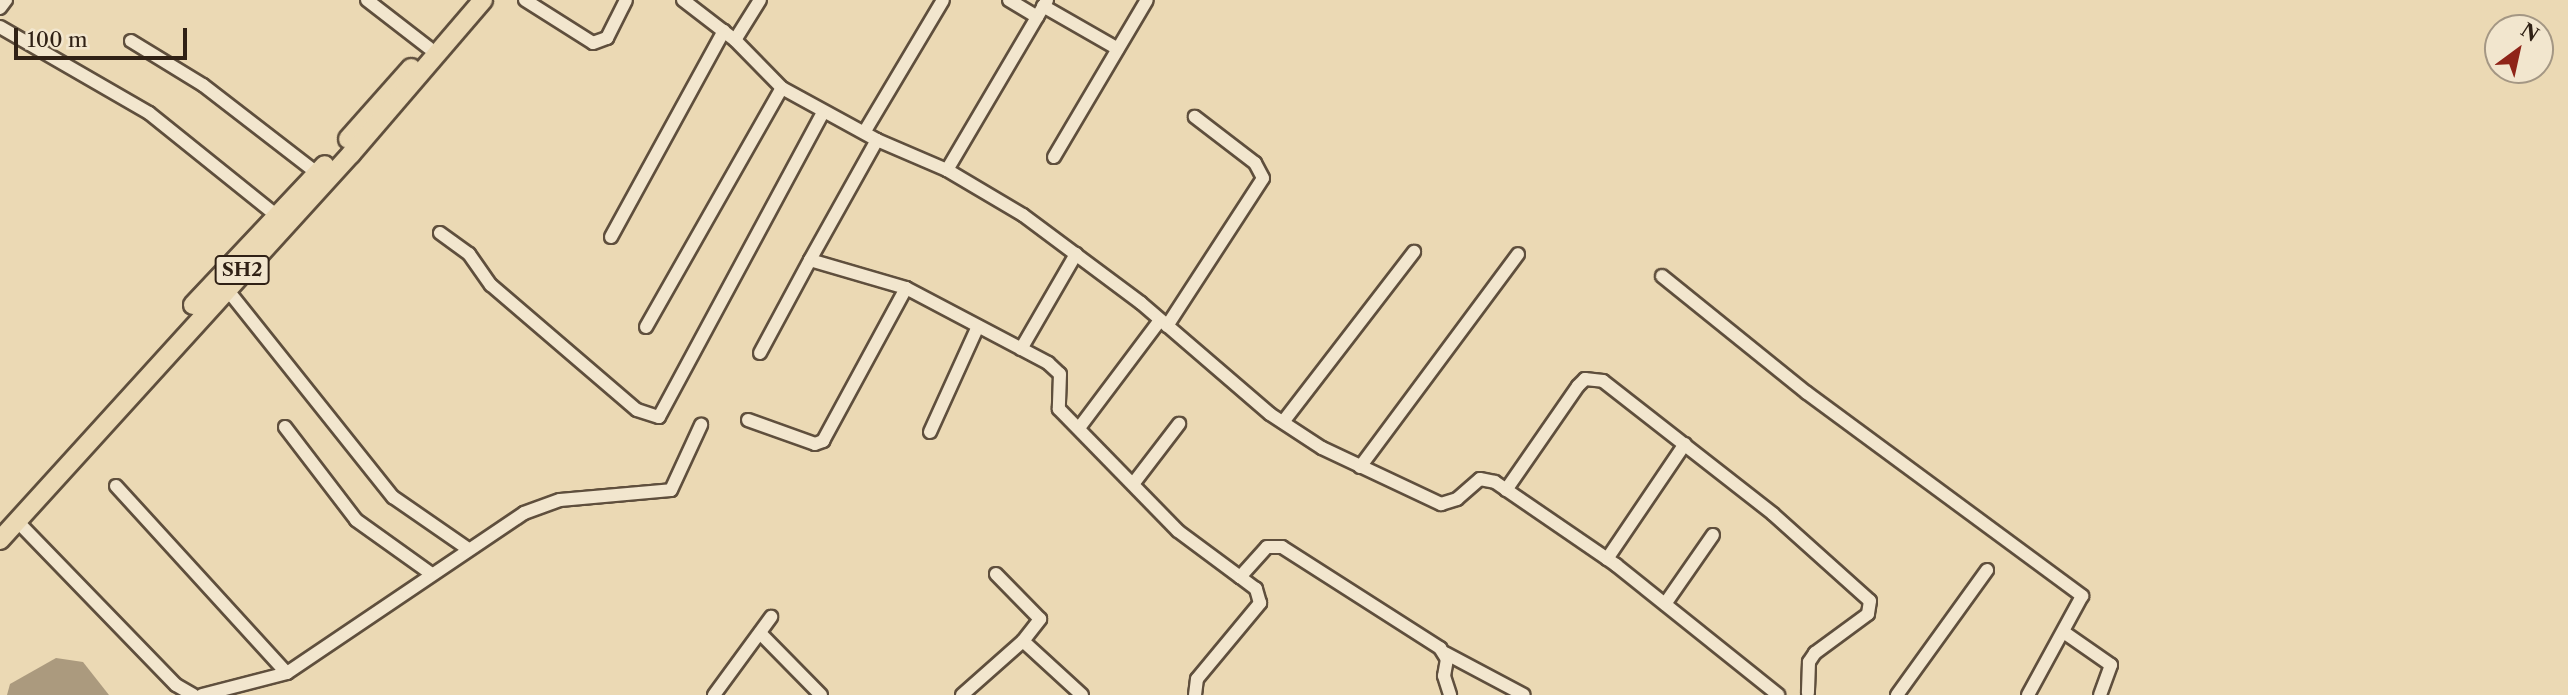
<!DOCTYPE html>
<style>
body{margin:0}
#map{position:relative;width:2568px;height:695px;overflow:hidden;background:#ebd9b4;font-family:"Libre Caslon Text",serif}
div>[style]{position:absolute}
.water>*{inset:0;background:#ab9a7e}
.roads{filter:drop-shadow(2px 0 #5f4f3d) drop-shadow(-2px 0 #5f4f3d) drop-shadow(0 2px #5f4f3d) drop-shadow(0 -2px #5f4f3d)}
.street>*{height:12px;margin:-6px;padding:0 6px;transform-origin:6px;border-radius:6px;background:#f2e6ce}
.primary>*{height:18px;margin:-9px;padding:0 9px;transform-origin:9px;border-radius:9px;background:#ebd9b4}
span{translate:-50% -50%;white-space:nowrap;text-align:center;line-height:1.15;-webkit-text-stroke:6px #f2e6ce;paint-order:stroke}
.shield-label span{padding:2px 5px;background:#f2e6ce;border:2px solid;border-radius:5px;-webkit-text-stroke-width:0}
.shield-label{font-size:19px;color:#302115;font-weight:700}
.north{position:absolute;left:2484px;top:14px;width:70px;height:70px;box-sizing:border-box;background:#f2e6ce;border:2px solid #a49784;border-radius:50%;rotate:33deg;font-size:19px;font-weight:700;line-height:28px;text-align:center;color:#302115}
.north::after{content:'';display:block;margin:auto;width:24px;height:32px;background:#8f2418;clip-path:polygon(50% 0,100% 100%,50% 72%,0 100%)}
.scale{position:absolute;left:14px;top:28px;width:173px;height:32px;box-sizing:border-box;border:4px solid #302115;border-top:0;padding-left:9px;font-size:21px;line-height:24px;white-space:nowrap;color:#302115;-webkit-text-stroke:5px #f2e6ce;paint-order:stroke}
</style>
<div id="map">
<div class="water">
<i style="clip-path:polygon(56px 658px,83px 662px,109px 695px,7px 695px,10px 684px)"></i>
</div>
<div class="roads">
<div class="street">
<i style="left:367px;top:0;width:78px;rotate:37.7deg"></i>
<i style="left:525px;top:0;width:80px;rotate:32.3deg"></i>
<i style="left:593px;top:43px;width:15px;rotate:-20deg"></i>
<i style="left:607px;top:38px;width:42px;rotate:-63.4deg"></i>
<i style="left:683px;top:0;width:66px;rotate:37.6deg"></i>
<i style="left:735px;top:40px;width:67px;rotate:45.6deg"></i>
<i style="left:782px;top:88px;width:108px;rotate:28.7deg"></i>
<i style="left:877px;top:140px;width:137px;rotate:119.2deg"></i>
<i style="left:810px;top:260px;width:100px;rotate:16.3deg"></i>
<i style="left:906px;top:288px;width:161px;rotate:27.8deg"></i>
<i style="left:1048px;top:363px;width:16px;rotate:43deg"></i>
<i style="left:1060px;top:374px;width:35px;rotate:92deg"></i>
<i style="left:1059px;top:409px;width:170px;rotate:45.7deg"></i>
<i style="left:1178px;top:531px;width:77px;rotate:36.6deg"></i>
<i style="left:1240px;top:577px;width:40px;rotate:-48deg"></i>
<i style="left:1267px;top:547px;width:15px"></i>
<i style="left:1282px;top:547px;width:188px;rotate:32.6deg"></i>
<i style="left:1440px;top:648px;width:13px;rotate:58deg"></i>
<i style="left:1447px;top:659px;width:17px;rotate:100deg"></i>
<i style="left:1444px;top:676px;width:20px;rotate:72deg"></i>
<i style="left:1009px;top:0;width:33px;rotate:31deg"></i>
<i style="left:1043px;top:6px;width:86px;rotate:29.8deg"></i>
<i style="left:0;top:8px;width:10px;rotate:-53deg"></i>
<i style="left:0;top:27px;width:172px;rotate:30deg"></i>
<i style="left:149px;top:113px;width:164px;rotate:38.8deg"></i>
<i style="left:735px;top:40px;width:47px;rotate:-58deg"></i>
<i style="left:131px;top:41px;width:84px;rotate:31.4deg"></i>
<i style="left:203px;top:85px;width:144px;rotate:37.7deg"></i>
<i style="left:865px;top:131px;width:152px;rotate:-59.2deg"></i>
<i style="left:877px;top:140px;width:76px;rotate:23.2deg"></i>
<i style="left:947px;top:170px;width:88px;rotate:30.6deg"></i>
<i style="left:1023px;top:215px;width:147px;rotate:36.7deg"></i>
<i style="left:1141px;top:303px;width:170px;rotate:40.7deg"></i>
<i style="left:1270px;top:414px;width:62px;rotate:33.2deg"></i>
<i style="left:1322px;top:448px;width:132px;rotate:25.2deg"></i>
<i style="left:1441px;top:504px;width:17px;rotate:-17deg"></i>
<i style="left:1457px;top:499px;width:30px;rotate:-41deg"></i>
<i style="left:1480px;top:479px;width:15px;rotate:11deg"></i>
<i style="left:1495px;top:482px;width:147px;rotate:34.4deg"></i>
<i style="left:1616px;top:565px;width:208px;rotate:38.7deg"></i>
<i style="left:1054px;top:157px;width:182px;rotate:-59.4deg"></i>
<i style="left:947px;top:170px;width:197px;rotate:-59.5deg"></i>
<i style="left:440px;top:233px;width:36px;rotate:36deg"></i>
<i style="left:469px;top:254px;width:38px;rotate:55deg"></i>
<i style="left:491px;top:285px;width:192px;rotate:40.6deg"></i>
<i style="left:637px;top:410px;width:23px;rotate:18deg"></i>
<i style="left:659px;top:417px;width:346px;rotate:-61.7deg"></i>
<i style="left:611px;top:237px;width:235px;rotate:-61.3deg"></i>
<i style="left:1662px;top:276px;width:186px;rotate:38.9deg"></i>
<i style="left:1807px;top:393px;width:342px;rotate:36.4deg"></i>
<i style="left:2082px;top:596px;width:113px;rotate:118.6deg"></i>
<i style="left:226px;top:288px;width:268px;rotate:51.4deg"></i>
<i style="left:393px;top:497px;width:91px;rotate:34.7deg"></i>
<i style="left:1167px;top:326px;width:176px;rotate:-57deg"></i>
<i style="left:1263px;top:178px;width:17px;rotate:-118deg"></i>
<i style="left:1255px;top:163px;width:76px;rotate:-142.5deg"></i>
<i style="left:646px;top:327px;width:275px;rotate:-60.4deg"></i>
<i style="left:1021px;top:349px;width:110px;rotate:-59.9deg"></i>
<i style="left:760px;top:353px;width:106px;rotate:-61.7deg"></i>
<i style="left:748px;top:420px;width:71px;rotate:19.7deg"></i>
<i style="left:815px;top:444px;width:9px;rotate:-21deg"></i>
<i style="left:823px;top:441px;width:174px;rotate:-61.5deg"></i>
<i style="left:1283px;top:422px;width:215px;rotate:-52.4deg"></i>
<i style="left:285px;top:427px;width:117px;rotate:52.6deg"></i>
<i style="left:356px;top:520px;width:91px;rotate:35.6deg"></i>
<i style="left:1079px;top:428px;width:135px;rotate:-53.1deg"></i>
<i style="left:930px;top:432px;width:116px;rotate:-65.6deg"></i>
<i style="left:1360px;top:467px;width:265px;rotate:-53.4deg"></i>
<i style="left:1133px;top:484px;width:76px;rotate:-52.5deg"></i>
<i style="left:116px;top:486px;width:253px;rotate:47.6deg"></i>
<i style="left:1506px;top:490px;width:126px;rotate:-55.3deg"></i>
<i style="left:1578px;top:386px;width:10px;rotate:-45deg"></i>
<i style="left:1585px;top:379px;width:18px;rotate:6deg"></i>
<i style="left:1603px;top:381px;width:216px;rotate:38deg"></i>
<i style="left:1773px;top:514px;width:130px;rotate:41.9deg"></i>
<i style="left:1870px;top:601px;width:13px;rotate:99deg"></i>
<i style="left:1868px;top:614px;width:66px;rotate:143.7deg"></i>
<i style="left:1815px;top:653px;width:11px;rotate:124deg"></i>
<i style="left:1809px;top:662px;width:31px;rotate:92deg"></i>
<i style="left:17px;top:521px;width:228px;rotate:45.9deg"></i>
<i style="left:176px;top:685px;width:20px;rotate:30deg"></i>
<i style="left:1607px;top:559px;width:139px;rotate:-55.9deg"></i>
<i style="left:1665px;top:604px;width:84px;rotate:-55.2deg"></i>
<i style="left:760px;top:633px;width:87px;rotate:45.5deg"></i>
<i style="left:2065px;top:633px;width:56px;rotate:34.8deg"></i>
<i style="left:2111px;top:665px;width:32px;rotate:110deg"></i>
<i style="left:1023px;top:641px;width:80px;rotate:42.5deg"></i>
<i style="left:1445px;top:653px;width:89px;rotate:28deg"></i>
<i style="left:202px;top:695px;width:88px;rotate:-14.5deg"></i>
<i style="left:287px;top:673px;width:286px;rotate:-34deg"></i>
<i style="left:524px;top:513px;width:38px;rotate:-20deg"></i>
<i style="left:560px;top:500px;width:111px;rotate:-5.1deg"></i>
<i style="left:671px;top:490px;width:72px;rotate:-65.2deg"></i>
<i style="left:714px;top:695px;width:97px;rotate:-53.8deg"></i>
<i style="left:962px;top:695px;width:81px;rotate:-41.5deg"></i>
<i style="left:1023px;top:641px;width:28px;rotate:-52deg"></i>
<i style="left:1040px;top:619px;width:63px;rotate:-134.4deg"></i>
<i style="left:1195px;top:695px;width:16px;rotate:-83deg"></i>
<i style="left:1197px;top:679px;width:99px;rotate:-50.3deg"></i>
<i style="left:1260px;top:603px;width:15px;rotate:-106deg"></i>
<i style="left:1256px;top:589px;width:20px;rotate:-143deg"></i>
<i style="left:1897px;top:695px;width:154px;rotate:-54.2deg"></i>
</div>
<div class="primary">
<i style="left:348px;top:139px;width:95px;rotate:-48.4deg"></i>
<i style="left:193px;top:305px;width:192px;rotate:-46.7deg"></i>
<i style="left:0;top:540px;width:522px;rotate:-47.72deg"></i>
<i style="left:351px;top:154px;width:203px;rotate:-49.4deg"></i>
</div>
</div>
<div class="shield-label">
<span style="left:242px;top:270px">SH2</span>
</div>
<div class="north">N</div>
<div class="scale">100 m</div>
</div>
